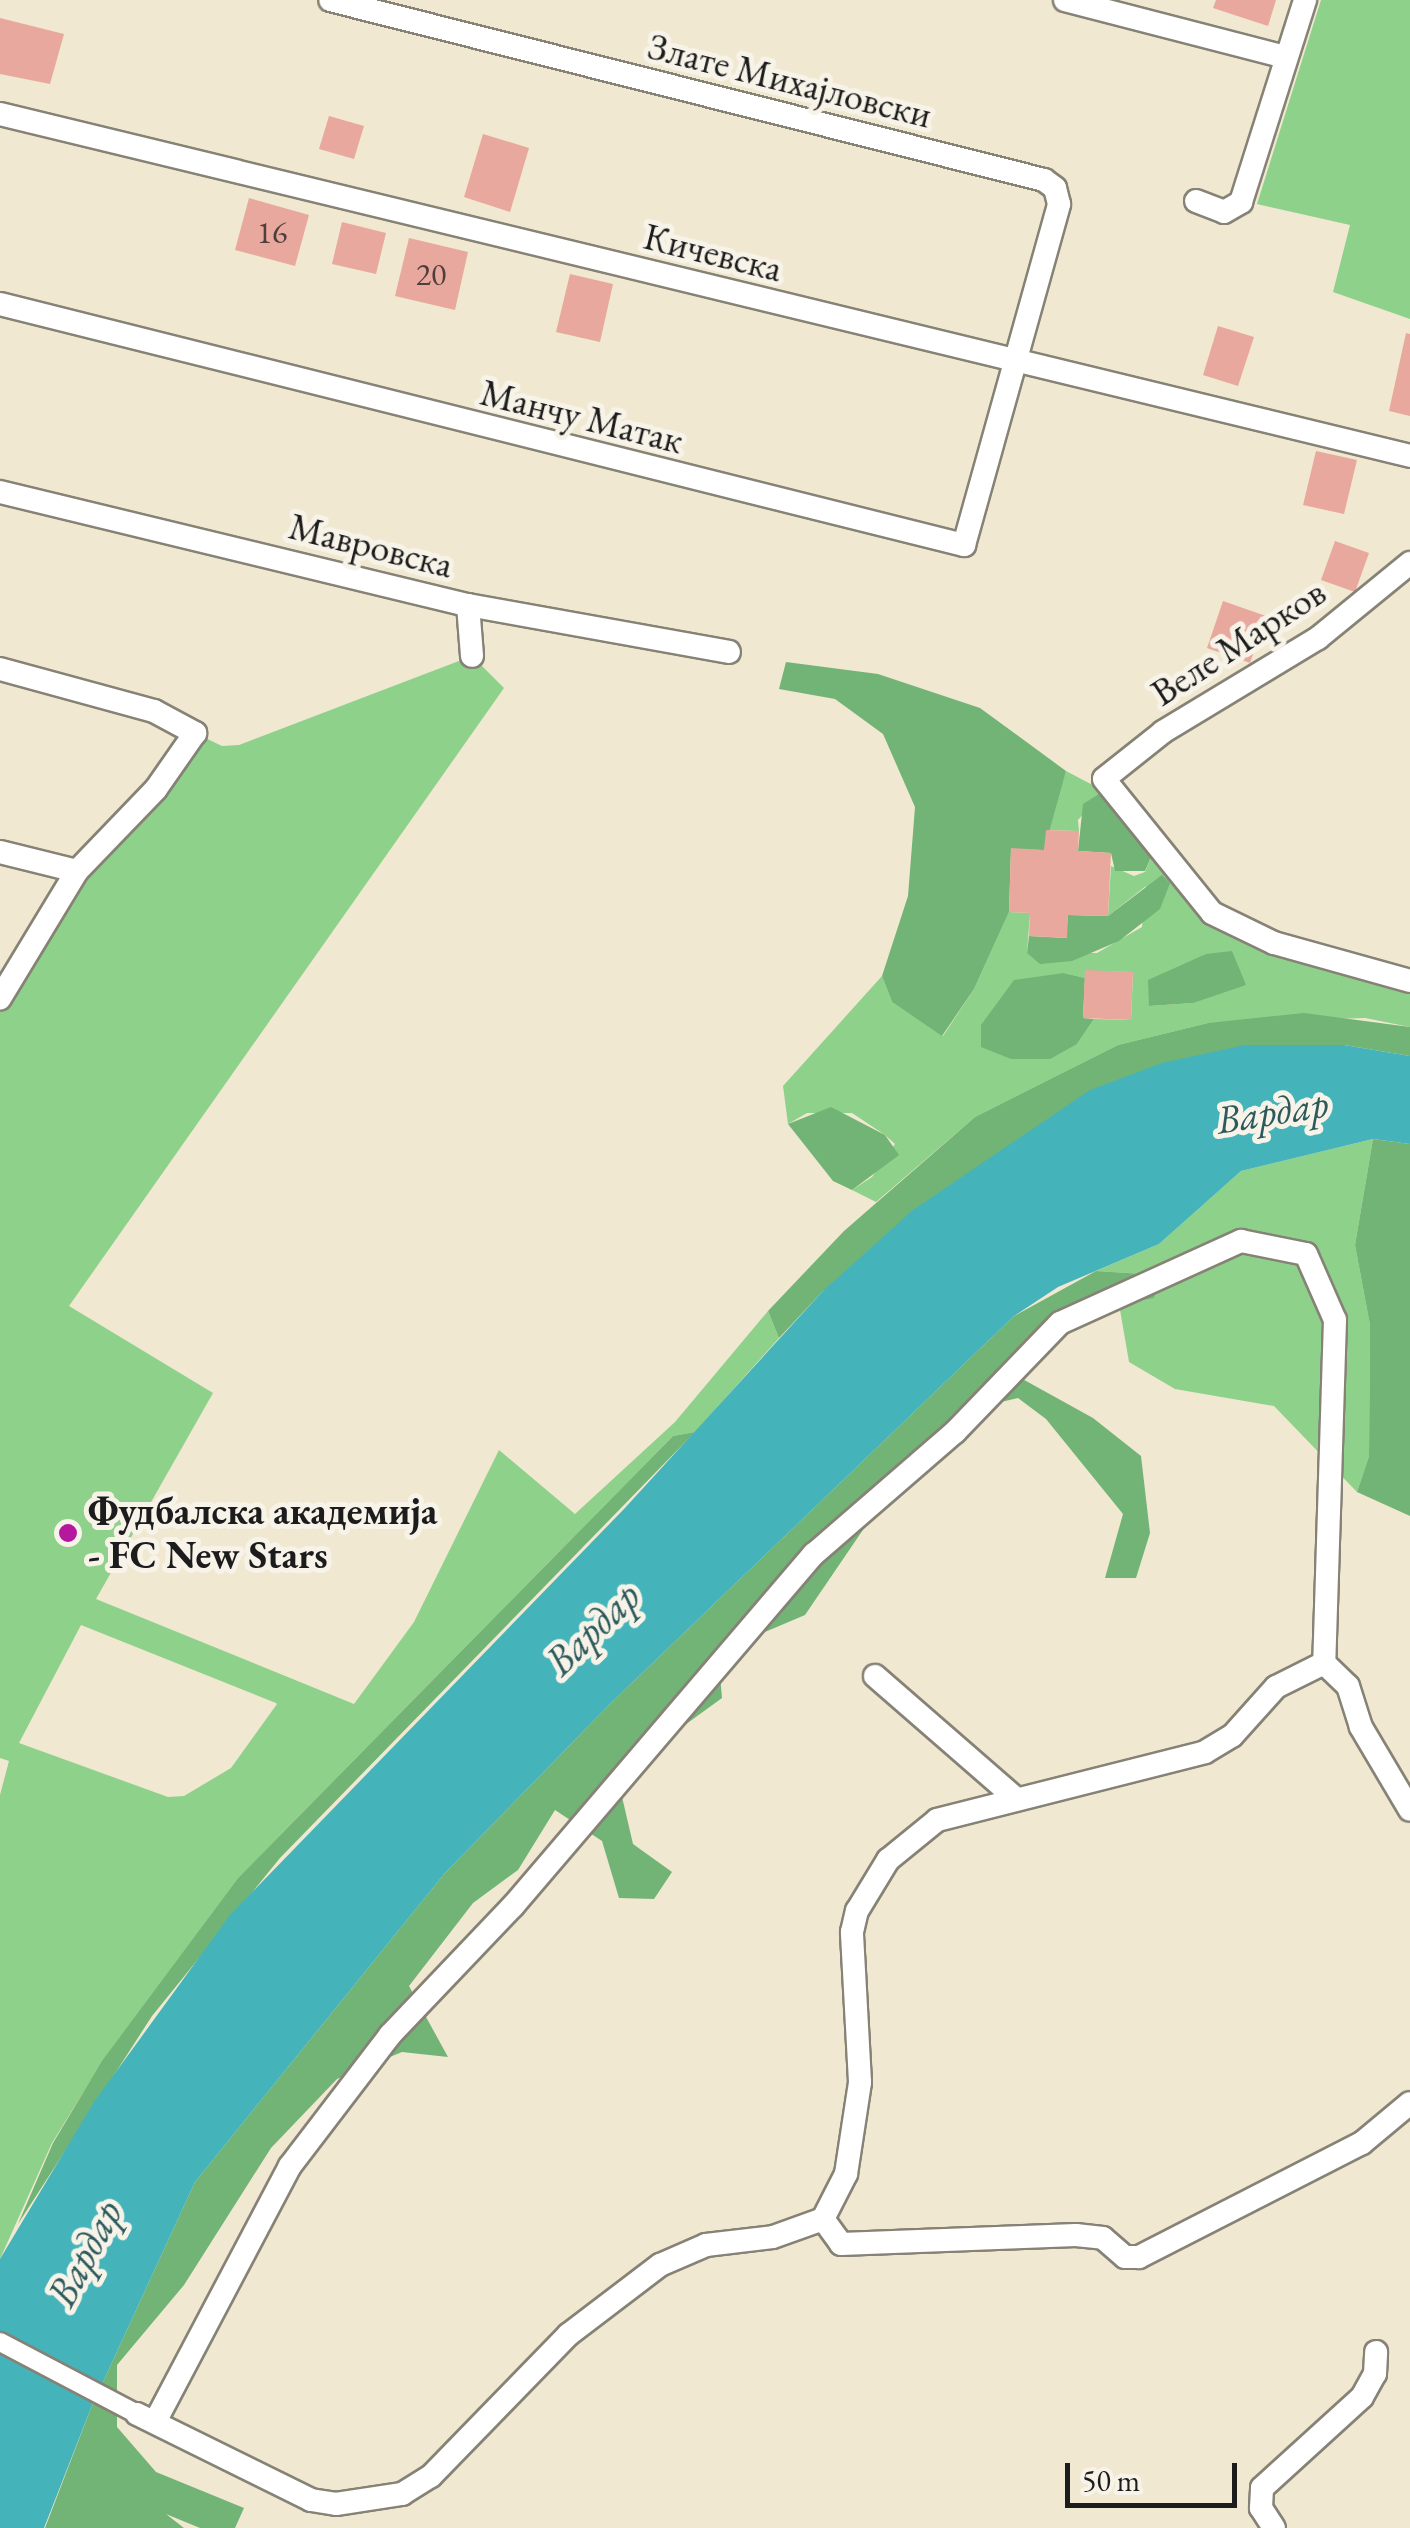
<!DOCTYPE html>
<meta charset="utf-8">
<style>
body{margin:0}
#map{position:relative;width:1410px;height:2528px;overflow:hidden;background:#f0e8d0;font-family:"EB Garamond",serif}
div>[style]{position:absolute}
.green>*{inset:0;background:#8ed18a}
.forest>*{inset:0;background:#72b376}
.water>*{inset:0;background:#44b4ba}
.building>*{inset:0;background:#e8a89d}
.roads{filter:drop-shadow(2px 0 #868276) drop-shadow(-2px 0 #868276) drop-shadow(0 2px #868276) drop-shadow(0 -2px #868276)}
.pedestrian>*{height:18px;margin:-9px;padding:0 9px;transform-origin:9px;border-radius:9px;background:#fff}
.minor>*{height:22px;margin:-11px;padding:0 11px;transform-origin:11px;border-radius:11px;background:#fff}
.dots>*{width:28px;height:28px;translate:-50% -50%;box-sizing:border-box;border:5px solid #f7f3e8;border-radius:50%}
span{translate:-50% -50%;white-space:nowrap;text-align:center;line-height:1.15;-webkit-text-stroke:10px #f7f3e8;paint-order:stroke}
.number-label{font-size:32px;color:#4f3f3c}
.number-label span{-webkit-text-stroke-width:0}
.street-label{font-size:38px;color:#1c1c1c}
.poi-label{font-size:38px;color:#1c1c1c;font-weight:700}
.left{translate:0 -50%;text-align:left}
.water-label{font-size:40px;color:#2c595b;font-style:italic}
.scale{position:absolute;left:1065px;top:2463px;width:172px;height:45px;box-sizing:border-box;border:5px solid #1c1c1c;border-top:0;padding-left:12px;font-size:30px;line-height:35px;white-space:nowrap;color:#1c1c1c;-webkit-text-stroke:8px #f7f3e8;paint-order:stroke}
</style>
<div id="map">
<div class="green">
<i style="clip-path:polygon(1321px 0,1410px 0,1410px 319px,1333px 292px,1350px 225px,1257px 204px)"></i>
<i style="clip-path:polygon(evenodd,472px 656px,504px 688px,69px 1306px,213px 1393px,96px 1599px,354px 1704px,414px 1622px,499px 1450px,575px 1514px,675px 1422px,768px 1311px,779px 1338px,695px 1432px,673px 1436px,238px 1878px,102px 2062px,52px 2143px,0 2259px,0 1795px,9px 1761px,0 1758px,0 998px,46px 921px,195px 733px,222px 746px,239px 745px,472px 656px,81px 1625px,276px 1703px,277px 1704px,231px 1768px,184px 1796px,168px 1797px,19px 1743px,81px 1625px)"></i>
<i style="clip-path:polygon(1066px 771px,1104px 791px,1078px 820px,1079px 831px,1046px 830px)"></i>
<i style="clip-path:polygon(evenodd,1155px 848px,1212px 913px,1410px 981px,1410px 1027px,1365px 1018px,1208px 1023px,1118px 1045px,975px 1117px,876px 1202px,852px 1190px,872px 1177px,895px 1144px,885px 1135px,852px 1113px,807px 1113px,788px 1124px,783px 1086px,882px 976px,892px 1002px,943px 1036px,974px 989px,1009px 912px,1030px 913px,1027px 953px,1097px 953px,1142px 927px,1146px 886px,1108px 916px,1111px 866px,1134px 876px,1145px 872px,1155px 848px,1206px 954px,1193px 1003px,1149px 1006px,1179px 970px,1206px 954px,1155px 848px,1086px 971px,1133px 972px,1131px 1020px,1094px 1019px,1077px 1044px,1064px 973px,1085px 978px,1086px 971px)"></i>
<i style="clip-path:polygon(1373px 1139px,1355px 1245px,1370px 1325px,1369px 1456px,1357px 1492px,1274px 1406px,1175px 1389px,1129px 1362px,1119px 1304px,1160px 1275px,1096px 1271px,1159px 1244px,1241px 1171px)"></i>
</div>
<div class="forest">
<i style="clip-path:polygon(786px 662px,878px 674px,980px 708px,1066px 771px,1044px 850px,1011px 849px,1009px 912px,974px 989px,942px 1036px,892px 1002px,882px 976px,908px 896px,915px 807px,883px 734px,835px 699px,779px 689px)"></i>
<i style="clip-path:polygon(1104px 791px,1155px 848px,1145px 871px,1115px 871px,1111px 853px,1078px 851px,1083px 804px)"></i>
<i style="clip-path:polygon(1162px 875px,1170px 883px,1160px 909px,1119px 941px,1072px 961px,1040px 964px,1027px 953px,1029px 936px,1066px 938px,1068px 915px,1108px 916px)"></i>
<i style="clip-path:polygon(1232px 951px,1246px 985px,1193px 1003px,1149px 1006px,1148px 980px,1206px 954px)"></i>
<i style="clip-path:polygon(1064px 973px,1085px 978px,1083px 1018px,1094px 1019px,1077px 1044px,1050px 1059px,1011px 1059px,981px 1047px,981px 1025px,1014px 980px)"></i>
<i style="clip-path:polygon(1304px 1013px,1410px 1027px,1410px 1056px,1344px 1045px,823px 1291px,779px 1338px,768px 1311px,844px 1231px,975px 1117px,1118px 1045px,1208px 1023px)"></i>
<i style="clip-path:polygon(831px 1107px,885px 1135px,899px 1155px,852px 1190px,833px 1181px,788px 1124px)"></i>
<i style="clip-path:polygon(1373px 1139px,1410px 1144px,1410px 1516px,1357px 1492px,1369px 1456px,1370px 1325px,1355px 1245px)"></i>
<i style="clip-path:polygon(1096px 1271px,1160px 1275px,1154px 1298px,1119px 1304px,1046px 1343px,1017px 1376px,1093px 1418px,1141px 1456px,1150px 1533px,1136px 1578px,1105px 1578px,1123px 1514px,1046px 1419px,1018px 1398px,958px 1412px,903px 1471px,805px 1615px,718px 1652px,722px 1698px,649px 1751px,619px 1784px,633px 1844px,672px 1872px,654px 1899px,619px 1898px,602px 1841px,555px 1810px,518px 1870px,473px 1903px,409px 1986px,448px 2057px,402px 2052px,337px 2079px,271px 2148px,184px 2285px,117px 2365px,117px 2427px,156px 2472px,244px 2508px,235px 2528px,200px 2528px,166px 2514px,184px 2528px,45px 2528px,91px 2408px,195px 2182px,445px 1873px,610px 1704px,1014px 1316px)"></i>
<i style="clip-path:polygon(695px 1432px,280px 1858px,152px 2016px,18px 2224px,53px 2143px,102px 2061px,238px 1878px,673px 1436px)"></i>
</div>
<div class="water">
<i style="clip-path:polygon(1245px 1045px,1344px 1045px,1410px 1056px,1410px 1144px,1373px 1139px,1241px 1171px,1159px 1244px,1058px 1287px,1014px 1316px,610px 1704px,445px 1873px,195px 2182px,91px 2408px,44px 2528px,0 2528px,0 2259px,94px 2102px,230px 1915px,624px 1509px,823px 1291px,913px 1210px,1090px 1090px,1162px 1063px)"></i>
</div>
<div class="building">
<i style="clip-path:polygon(1216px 0,1276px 0,1268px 26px,1213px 8px)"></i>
<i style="clip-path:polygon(0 18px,64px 34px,50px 84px,0 74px)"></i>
<i style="clip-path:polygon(329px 116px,364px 126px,354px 159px,319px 149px)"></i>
<i style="clip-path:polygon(483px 134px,529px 148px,510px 212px,464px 197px)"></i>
<i style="clip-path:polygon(249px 198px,309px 215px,295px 266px,235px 250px)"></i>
<i style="clip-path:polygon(342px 222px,386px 233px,376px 274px,332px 264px)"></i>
<i style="clip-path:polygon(409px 238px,468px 252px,455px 310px,395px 296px)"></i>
<i style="clip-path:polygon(570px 274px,613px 284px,600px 342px,556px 332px)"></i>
<i style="clip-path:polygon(1218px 326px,1254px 337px,1238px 386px,1203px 375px)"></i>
<i style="clip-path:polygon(1406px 333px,1410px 334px,1410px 416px,1389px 411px)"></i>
<i style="clip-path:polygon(1316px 451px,1357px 460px,1344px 514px,1303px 505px)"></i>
<i style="clip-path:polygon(1335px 541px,1369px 553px,1355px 592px,1321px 580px)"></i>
<i style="clip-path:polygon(1223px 601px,1266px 616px,1250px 663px,1207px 648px)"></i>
<i style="clip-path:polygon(1046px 830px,1079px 831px,1078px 851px,1111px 853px,1108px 916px,1068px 915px,1067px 938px,1029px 936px,1030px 913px,1009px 912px,1011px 848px,1044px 850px)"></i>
<i style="clip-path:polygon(1085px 970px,1133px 972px,1131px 1020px,1083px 1018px)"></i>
</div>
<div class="roads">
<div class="pedestrian">
<i style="left:0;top:2342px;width:155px;rotate:27.7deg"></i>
</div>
<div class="minor">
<i style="left:1065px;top:0;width:228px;rotate:14.5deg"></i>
<i style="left:0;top:114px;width:1451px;rotate:13.63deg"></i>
<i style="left:1196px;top:201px;width:30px;rotate:21deg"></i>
<i style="left:1224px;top:212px;width:20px;rotate:-30deg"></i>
<i style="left:1241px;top:202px;width:212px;rotate:-72.4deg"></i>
<i style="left:0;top:304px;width:994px;rotate:14.04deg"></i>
<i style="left:964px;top:545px;width:354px;rotate:-74.4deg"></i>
<i style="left:1059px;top:204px;width:16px;rotate:-104deg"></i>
<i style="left:1055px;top:188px;width:14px;rotate:-144deg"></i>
<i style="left:1044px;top:180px;width:736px;rotate:-165.85deg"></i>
<i style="left:0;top:492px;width:481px;rotate:13.6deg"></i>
<i style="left:468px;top:605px;width:265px;rotate:10.2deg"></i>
<i style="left:1410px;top:563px;width:119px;rotate:140.8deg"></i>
<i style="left:1318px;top:638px;width:181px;rotate:148.8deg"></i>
<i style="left:1163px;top:732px;width:75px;rotate:141.5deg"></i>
<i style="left:1104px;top:779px;width:172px;rotate:51.1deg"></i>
<i style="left:1212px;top:913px;width:69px;rotate:25.8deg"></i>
<i style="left:1274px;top:943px;width:141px;rotate:15.6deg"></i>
<i style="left:468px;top:605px;width:51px;rotate:85.5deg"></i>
<i style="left:0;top:669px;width:160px;rotate:15.3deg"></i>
<i style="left:154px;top:711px;width:47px;rotate:28.2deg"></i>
<i style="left:195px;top:733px;width:68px;rotate:124.9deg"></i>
<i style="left:156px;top:789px;width:114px;rotate:133.9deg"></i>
<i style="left:77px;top:871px;width:149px;rotate:121.2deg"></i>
<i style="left:0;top:852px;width:79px;rotate:13.9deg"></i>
<i style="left:875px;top:1676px;width:184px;rotate:41deg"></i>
<i style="left:823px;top:2219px;width:31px;rotate:54deg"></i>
<i style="left:841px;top:2244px;width:235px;rotate:-2.2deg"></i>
<i style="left:1076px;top:2235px;width:27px;rotate:6deg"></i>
<i style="left:1103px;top:2238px;width:29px;rotate:41deg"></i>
<i style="left:1125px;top:2257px;width:14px"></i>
<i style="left:1139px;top:2257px;width:250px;rotate:-27.1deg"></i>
<i style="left:1362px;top:2143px;width:62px;rotate:-39.8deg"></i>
<i style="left:137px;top:2414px;width:194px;rotate:26.3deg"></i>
<i style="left:311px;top:2500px;width:25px;rotate:9deg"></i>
<i style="left:336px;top:2504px;width:67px;rotate:-8.6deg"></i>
<i style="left:402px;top:2494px;width:34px;rotate:-32deg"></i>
<i style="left:431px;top:2476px;width:197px;rotate:-45.8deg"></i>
<i style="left:568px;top:2335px;width:116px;rotate:-37.3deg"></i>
<i style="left:660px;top:2265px;width:50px;rotate:-23.5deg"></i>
<i style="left:706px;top:2245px;width:67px;rotate:-6.8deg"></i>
<i style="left:773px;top:2237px;width:53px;rotate:-19.8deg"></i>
<i style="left:823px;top:2219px;width:51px;rotate:-62.9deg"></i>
<i style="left:846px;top:2174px;width:93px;rotate:-81.3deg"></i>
<i style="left:860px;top:2082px;width:150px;rotate:-93.1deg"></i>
<i style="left:852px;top:1932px;width:22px;rotate:-77deg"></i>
<i style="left:857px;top:1911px;width:60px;rotate:-58.7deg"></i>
<i style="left:888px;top:1860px;width:63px;rotate:-39.2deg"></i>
<i style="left:937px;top:1820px;width:276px;rotate:-14.2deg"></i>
<i style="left:1205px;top:1752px;width:31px;rotate:-31deg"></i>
<i style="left:1232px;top:1736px;width:66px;rotate:-48.1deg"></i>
<i style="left:1276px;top:1687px;width:54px;rotate:-26.6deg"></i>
<i style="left:1324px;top:1663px;width:33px;rotate:44deg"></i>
<i style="left:1348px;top:1686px;width:43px;rotate:72.4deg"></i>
<i style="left:1361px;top:1727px;width:96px;rotate:59.4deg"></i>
<i style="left:155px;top:2422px;width:289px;rotate:-62.2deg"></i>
<i style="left:290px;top:2166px;width:165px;rotate:-52.6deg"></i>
<i style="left:390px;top:2035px;width:178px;rotate:-46.4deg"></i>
<i style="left:513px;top:1906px;width:463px;rotate:-49.5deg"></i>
<i style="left:814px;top:1554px;width:186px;rotate:-40.9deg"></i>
<i style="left:955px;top:1432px;width:151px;rotate:-46.1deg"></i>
<i style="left:1060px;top:1323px;width:199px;rotate:-24.4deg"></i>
<i style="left:1241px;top:1241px;width:66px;rotate:11.3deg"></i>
<i style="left:1306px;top:1254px;width:72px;rotate:66.3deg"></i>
<i style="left:1335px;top:1320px;width:343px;rotate:91.8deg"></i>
<i style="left:1274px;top:2528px;width:24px;rotate:-123deg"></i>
<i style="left:1261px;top:2508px;width:20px;rotate:-87deg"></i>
<i style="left:1262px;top:2488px;width:135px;rotate:-42.3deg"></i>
<i style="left:1362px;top:2397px;width:26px;rotate:-61deg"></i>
<i style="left:1375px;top:2374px;width:22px;rotate:-87deg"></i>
</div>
</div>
<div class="dots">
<i style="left:68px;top:1533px;background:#b5179e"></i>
</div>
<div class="number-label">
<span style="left:272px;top:232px">16</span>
<span style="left:431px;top:274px">20</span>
</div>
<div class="street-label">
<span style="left:790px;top:80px;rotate:14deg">Злате Михајловски</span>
<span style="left:713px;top:252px;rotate:14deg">Кичевска</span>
<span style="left:582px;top:416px;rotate:14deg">Манчу Матак</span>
<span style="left:371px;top:545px;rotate:14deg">Мавровска</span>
<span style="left:1238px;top:642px;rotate:-33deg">Веле Марков</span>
</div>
<div class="poi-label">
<span class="left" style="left:88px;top:1533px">Фудбалска академија<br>- FC New Stars</span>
</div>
<div class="water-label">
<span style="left:1272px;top:1111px;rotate:-9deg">Вардар</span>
<span style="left:592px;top:1628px;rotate:-44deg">Вардар</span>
<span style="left:84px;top:2253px;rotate:-62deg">Вардар</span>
</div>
<div class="scale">50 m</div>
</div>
